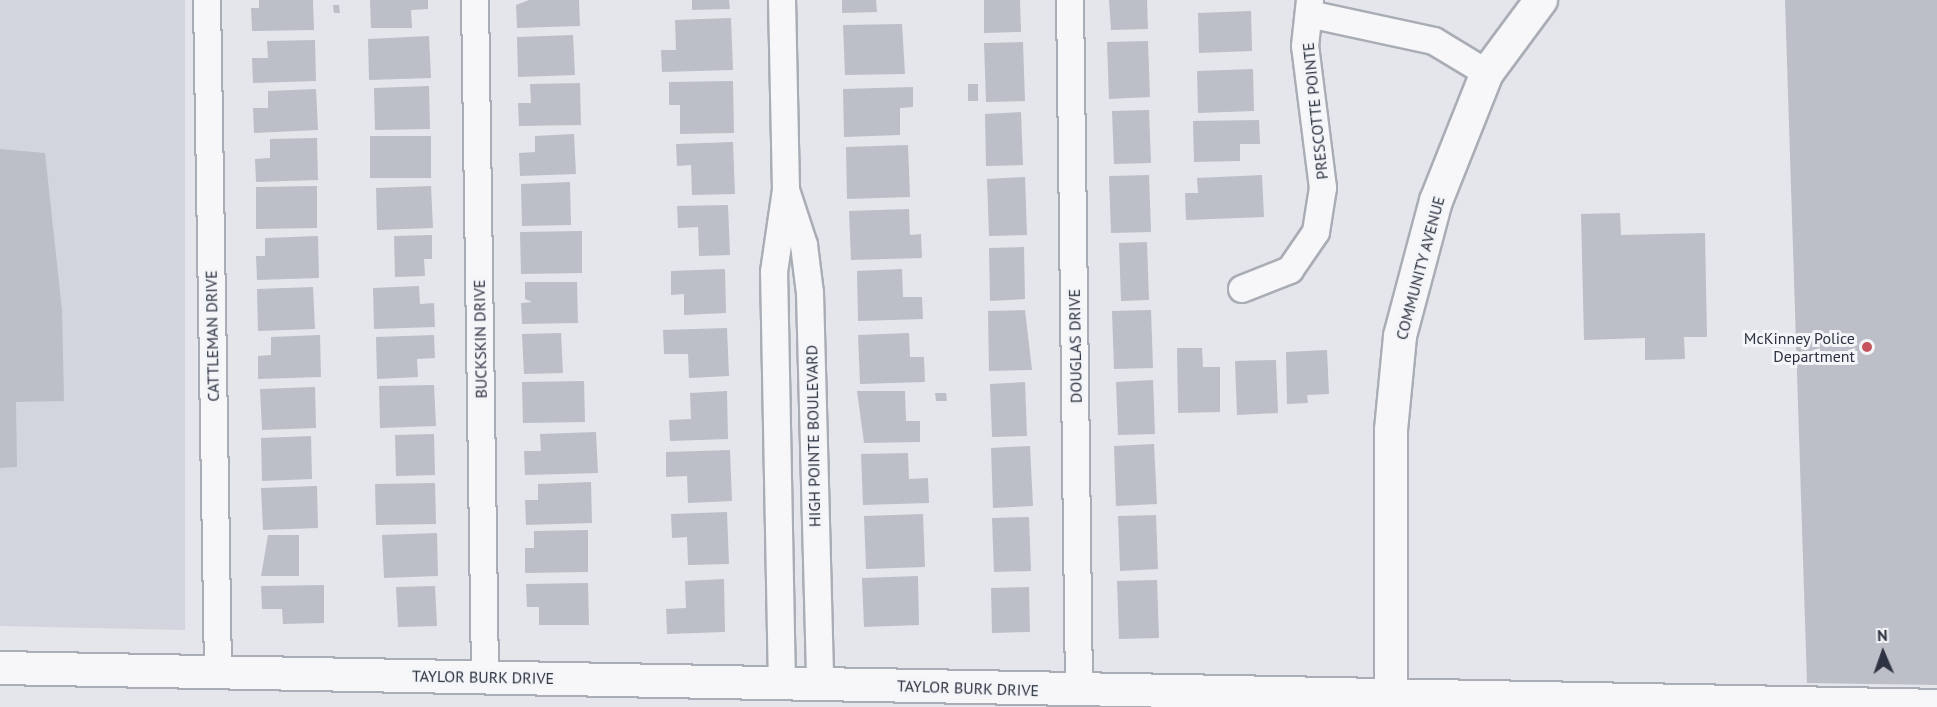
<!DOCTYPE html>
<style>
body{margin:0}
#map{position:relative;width:1937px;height:707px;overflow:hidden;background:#e4e6eb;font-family:"PT Sans",sans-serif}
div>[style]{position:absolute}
.built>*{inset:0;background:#d2d5dd}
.building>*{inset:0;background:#bcbfc7}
.roads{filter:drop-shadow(2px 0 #a9adb5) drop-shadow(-2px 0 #a9adb5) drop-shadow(0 2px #a9adb5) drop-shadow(0 -2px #a9adb5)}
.minor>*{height:26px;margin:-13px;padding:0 13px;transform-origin:13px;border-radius:13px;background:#f7f7f9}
.tertiary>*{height:32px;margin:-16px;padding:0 16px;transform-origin:16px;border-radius:16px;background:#f7f7f9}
.dots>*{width:16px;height:16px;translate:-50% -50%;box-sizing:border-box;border:3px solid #f4f5f8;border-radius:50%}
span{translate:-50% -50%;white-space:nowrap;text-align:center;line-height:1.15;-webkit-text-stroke:6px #f4f5f8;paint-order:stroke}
.street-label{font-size:16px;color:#2d3342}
.poi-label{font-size:16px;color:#2d3342}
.right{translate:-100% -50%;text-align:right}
.north{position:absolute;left:1853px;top:623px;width:60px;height:60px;-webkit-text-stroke:4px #f4f5f8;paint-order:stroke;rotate:358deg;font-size:16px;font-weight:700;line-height:24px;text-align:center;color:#2d3342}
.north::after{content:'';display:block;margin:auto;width:21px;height:27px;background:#2d3342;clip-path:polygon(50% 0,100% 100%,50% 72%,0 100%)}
</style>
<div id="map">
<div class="built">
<i style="clip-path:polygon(0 0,185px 0,185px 630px,0 626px)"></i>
</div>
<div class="building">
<i style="clip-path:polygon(259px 0,313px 0,314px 30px,252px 31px,251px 8px,259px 8px)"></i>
<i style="clip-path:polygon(370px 0,428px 0,428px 9px,411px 10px,412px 28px,371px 28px)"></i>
<i style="clip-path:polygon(529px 0,579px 0,580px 26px,517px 28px,516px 5px)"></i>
<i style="clip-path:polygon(692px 0,729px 0,730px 9px,692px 10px)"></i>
<i style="clip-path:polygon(842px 0,876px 0,877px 12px,842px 13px)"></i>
<i style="clip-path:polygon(984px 0,1020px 0,1021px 32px,984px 33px)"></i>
<i style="clip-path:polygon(1109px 0,1147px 0,1148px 29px,1111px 30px)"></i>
<i style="clip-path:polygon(1785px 0,1937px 0,1937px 685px,1807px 683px)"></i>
<i style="clip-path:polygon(333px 5px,339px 5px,340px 13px,334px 13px)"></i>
<i style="clip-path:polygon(1251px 11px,1252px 51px,1199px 53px,1198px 13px)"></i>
<i style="clip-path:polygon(731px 18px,733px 70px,662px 72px,661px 50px,676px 50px,675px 20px)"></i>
<i style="clip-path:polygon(902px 24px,905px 74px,845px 75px,843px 25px)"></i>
<i style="clip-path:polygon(573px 35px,575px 75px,518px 77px,517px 37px)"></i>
<i style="clip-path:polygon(429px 36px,431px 78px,369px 80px,368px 39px)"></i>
<i style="clip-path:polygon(315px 40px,316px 81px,253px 83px,252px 58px,268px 58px,267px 41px)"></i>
<i style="clip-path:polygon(1148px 41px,1150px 97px,1109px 99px,1107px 42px)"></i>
<i style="clip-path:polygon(1023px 42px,1025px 101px,986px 102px,984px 43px)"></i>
<i style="clip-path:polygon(1253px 69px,1254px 111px,1198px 113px,1197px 71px)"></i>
<i style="clip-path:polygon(733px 81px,734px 133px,680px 134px,680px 105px,669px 105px,669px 82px)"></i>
<i style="clip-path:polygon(580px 83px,581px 125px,519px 126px,518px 103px,531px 103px,530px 84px)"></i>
<i style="clip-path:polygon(968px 84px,978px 84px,978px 101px,968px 101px)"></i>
<i style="clip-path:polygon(429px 86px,430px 129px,375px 130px,374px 88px)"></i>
<i style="clip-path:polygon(913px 87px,913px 107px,900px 108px,900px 135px,844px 137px,843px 89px)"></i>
<i style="clip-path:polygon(316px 89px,318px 130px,254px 133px,253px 108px,268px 108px,268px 91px)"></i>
<i style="clip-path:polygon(1149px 110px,1151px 163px,1114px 164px,1112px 111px)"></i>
<i style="clip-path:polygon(1021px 112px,1023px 165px,986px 166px,985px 114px)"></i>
<i style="clip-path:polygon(1259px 120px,1260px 144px,1240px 144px,1240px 161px,1194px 162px,1193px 121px)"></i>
<i style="clip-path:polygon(574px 134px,576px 174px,520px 176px,519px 153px,535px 152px,535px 136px)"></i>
<i style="clip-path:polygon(370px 136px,431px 136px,431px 178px,370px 178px)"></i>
<i style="clip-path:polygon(317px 138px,318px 180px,256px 182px,255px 159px,270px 158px,270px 139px)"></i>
<i style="clip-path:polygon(733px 142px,735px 194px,692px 195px,691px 165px,677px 166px,676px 144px)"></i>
<i style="clip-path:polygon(908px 145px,910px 197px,847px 199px,846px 147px)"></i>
<i style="clip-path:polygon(0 149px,45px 153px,62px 310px,64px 401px,16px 402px,17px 467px,0 468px)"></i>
<i style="clip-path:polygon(1149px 175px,1151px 232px,1111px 233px,1109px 176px)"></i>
<i style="clip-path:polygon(1262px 175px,1264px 217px,1186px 220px,1185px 193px,1198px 193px,1197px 178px)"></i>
<i style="clip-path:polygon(1025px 177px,1027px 235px,989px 236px,987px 179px)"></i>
<i style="clip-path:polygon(570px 182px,571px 225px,522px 226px,521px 184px)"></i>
<i style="clip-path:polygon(317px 186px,317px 228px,256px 229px,256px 187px)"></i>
<i style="clip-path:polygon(431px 186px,433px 228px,377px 230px,376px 188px)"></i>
<i style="clip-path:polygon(728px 205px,730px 255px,699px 256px,698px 227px,678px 228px,677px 206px)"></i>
<i style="clip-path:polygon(909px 209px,910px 235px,921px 234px,922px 258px,851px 260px,849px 211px)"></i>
<i style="clip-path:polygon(1620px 213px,1621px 235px,1705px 233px,1707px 337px,1684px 337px,1685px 359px,1645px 360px,1645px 338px,1584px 340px,1581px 214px)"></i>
<i style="clip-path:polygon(582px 231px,582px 273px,521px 274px,520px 232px)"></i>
<i style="clip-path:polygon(432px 235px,432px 259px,424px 259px,425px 276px,395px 277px,394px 236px)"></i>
<i style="clip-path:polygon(318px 236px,319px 278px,257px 280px,256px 256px,265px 256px,265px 238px)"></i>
<i style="clip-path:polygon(1147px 242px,1149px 300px,1121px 301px,1119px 243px)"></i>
<i style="clip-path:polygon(1024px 247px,1025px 299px,990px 301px,989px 248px)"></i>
<i style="clip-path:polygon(725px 269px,726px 313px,684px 315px,684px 294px,671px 295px,671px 271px)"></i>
<i style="clip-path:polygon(902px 269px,903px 297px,922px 297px,923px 319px,858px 321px,857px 271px)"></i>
<i style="clip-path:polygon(525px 282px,577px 282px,578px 323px,522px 324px,521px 303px,532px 302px,525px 299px)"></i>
<i style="clip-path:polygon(419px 286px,420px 304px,434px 303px,435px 327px,374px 329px,373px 288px)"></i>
<i style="clip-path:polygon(313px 287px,315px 329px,258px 331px,257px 289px)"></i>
<i style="clip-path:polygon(1025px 310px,1032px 370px,989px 371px,988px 311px)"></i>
<i style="clip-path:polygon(1151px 310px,1153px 368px,1114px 369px,1112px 311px)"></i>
<i style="clip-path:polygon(727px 328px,729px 376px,689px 378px,688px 354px,664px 354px,663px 330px)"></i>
<i style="clip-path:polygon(561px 333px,563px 373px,524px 374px,522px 334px)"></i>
<i style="clip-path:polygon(909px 333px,910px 357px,924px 357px,925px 382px,860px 384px,858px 335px)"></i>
<i style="clip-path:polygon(320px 335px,321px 377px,258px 379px,258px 356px,271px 355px,271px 337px)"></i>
<i style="clip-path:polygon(434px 335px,435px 358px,417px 359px,418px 377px,377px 379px,376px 337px)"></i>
<i style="clip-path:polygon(1177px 348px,1202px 348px,1203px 367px,1220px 367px,1220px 412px,1178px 413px)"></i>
<i style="clip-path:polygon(1327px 350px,1329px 394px,1307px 395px,1308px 403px,1287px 404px,1286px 352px)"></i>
<i style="clip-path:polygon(1276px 360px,1278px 413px,1237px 415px,1235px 361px)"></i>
<i style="clip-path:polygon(1153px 380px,1155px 434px,1118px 435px,1116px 382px)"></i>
<i style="clip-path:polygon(584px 381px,585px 422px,523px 423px,522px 382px)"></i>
<i style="clip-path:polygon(1025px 382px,1027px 436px,992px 437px,990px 384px)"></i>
<i style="clip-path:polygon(434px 385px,436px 426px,380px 428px,379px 386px)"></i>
<i style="clip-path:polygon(315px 387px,316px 428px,262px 430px,260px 389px)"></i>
<i style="clip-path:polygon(727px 391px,728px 439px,670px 441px,669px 420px,691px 419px,690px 393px)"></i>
<i style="clip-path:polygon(857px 391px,905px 391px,906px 421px,920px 421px,920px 442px,864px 443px)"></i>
<i style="clip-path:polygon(935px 393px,946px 393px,947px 401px,936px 401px)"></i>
<i style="clip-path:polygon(596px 432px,598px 473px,525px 475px,524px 451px,541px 451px,540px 434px)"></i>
<i style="clip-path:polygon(434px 434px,435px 475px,396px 476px,395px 435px)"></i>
<i style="clip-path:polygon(311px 436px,312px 479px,262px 481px,261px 438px)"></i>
<i style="clip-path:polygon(1154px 444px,1157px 504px,1116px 506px,1114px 446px)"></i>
<i style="clip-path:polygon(1030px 446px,1033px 506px,993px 508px,991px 448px)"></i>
<i style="clip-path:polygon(730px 450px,732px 501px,688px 503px,687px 476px,666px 477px,666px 452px)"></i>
<i style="clip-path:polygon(908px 453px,909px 479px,928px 478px,929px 503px,863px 505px,861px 454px)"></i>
<i style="clip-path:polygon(591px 482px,592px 523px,526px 525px,525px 500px,538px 500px,538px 484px)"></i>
<i style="clip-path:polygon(435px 483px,436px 524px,376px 525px,375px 484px)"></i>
<i style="clip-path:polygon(317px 486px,318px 528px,263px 530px,261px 488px)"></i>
<i style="clip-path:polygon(727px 512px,729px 564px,688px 565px,687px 537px,672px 538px,671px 514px)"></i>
<i style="clip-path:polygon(923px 514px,925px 567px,866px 569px,864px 516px)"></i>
<i style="clip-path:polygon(1156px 515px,1158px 569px,1120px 571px,1118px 516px)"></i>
<i style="clip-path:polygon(1029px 517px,1031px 571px,994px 572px,992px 518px)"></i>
<i style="clip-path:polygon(588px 530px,588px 572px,525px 573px,525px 548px,534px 548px,534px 531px)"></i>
<i style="clip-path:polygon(437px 533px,438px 576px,384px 578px,382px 535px)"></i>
<i style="clip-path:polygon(268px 535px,299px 535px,299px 576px,261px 576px)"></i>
<i style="clip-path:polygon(918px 576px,919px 625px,864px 627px,862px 578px)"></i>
<i style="clip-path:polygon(724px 579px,725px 632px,667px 634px,666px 609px,686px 608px,685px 581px)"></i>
<i style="clip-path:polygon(1157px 580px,1159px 638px,1119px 639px,1117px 581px)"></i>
<i style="clip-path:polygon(588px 583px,589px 625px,539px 625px,539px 607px,527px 607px,526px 584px)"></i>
<i style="clip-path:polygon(324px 585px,324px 623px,283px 624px,282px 609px,262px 609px,261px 586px)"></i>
<i style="clip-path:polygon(435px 586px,437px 626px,398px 627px,396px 587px)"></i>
<i style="clip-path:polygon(1029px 587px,1030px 632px,992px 633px,991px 588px)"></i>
</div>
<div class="roads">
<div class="minor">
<i style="left:207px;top:0;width:671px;rotate:89.06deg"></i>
<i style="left:475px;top:0;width:677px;rotate:89.15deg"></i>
<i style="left:1070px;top:0;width:691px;rotate:89.25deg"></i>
<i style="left:1309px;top:14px;width:128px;rotate:12.2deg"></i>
<i style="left:1434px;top:41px;width:62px;rotate:31.1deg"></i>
<i style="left:787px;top:193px;width:55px;rotate:71.9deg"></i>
<i style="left:804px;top:245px;width:48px;rotate:82.9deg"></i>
<i style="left:810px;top:293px;width:392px;rotate:88.5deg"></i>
<i style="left:1242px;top:289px;width:52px;rotate:-21.6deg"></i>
<i style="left:1290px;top:270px;width:46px;rotate:-55.6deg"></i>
<i style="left:1316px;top:232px;width:45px;rotate:-81deg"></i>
<i style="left:1323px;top:188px;width:143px;rotate:-97.2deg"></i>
<i style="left:1305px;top:46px;width:46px;rotate:-83.8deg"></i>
<i style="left:782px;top:686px;width:414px;rotate:-91.1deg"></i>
<i style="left:774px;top:272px;width:83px;rotate:-81.7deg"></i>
<i style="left:786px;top:190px;width:190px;rotate:-91.2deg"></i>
</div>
<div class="tertiary">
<i style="left:0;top:668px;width:1937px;rotate:1.12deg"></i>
<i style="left:1391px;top:707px;width:277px;rotate:-90deg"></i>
<i style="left:1391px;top:430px;width:94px;rotate:-84.5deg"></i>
<i style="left:1400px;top:336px;width:140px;rotate:-75.1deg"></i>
<i style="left:1436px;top:201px;width:138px;rotate:-68.3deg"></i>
<i style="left:1487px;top:73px;width:91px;rotate:-53.5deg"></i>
</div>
</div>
<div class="dots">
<i style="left:1867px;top:347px;background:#c5545d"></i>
</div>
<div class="street-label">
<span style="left:1315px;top:111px;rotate:-96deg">PRESCOTTE POINTE</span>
<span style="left:1420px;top:268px;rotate:-75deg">COMMUNITY AVENUE</span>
<span style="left:212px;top:336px;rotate:-91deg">CATTLEMAN DRIVE</span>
<span style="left:480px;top:339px;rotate:-91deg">BUCKSKIN DRIVE</span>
<span style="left:1075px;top:346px;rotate:-91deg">DOUGLAS DRIVE</span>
<span style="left:813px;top:436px;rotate:-91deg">HIGH POINTE BOULEVARD</span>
<span style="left:483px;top:677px;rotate:1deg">TAYLOR BURK DRIVE</span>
<span style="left:968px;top:688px;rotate:2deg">TAYLOR BURK DRIVE</span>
</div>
<div class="poi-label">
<span class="right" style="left:1855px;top:347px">McKinney Police<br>Department</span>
</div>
<div class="north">N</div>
</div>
